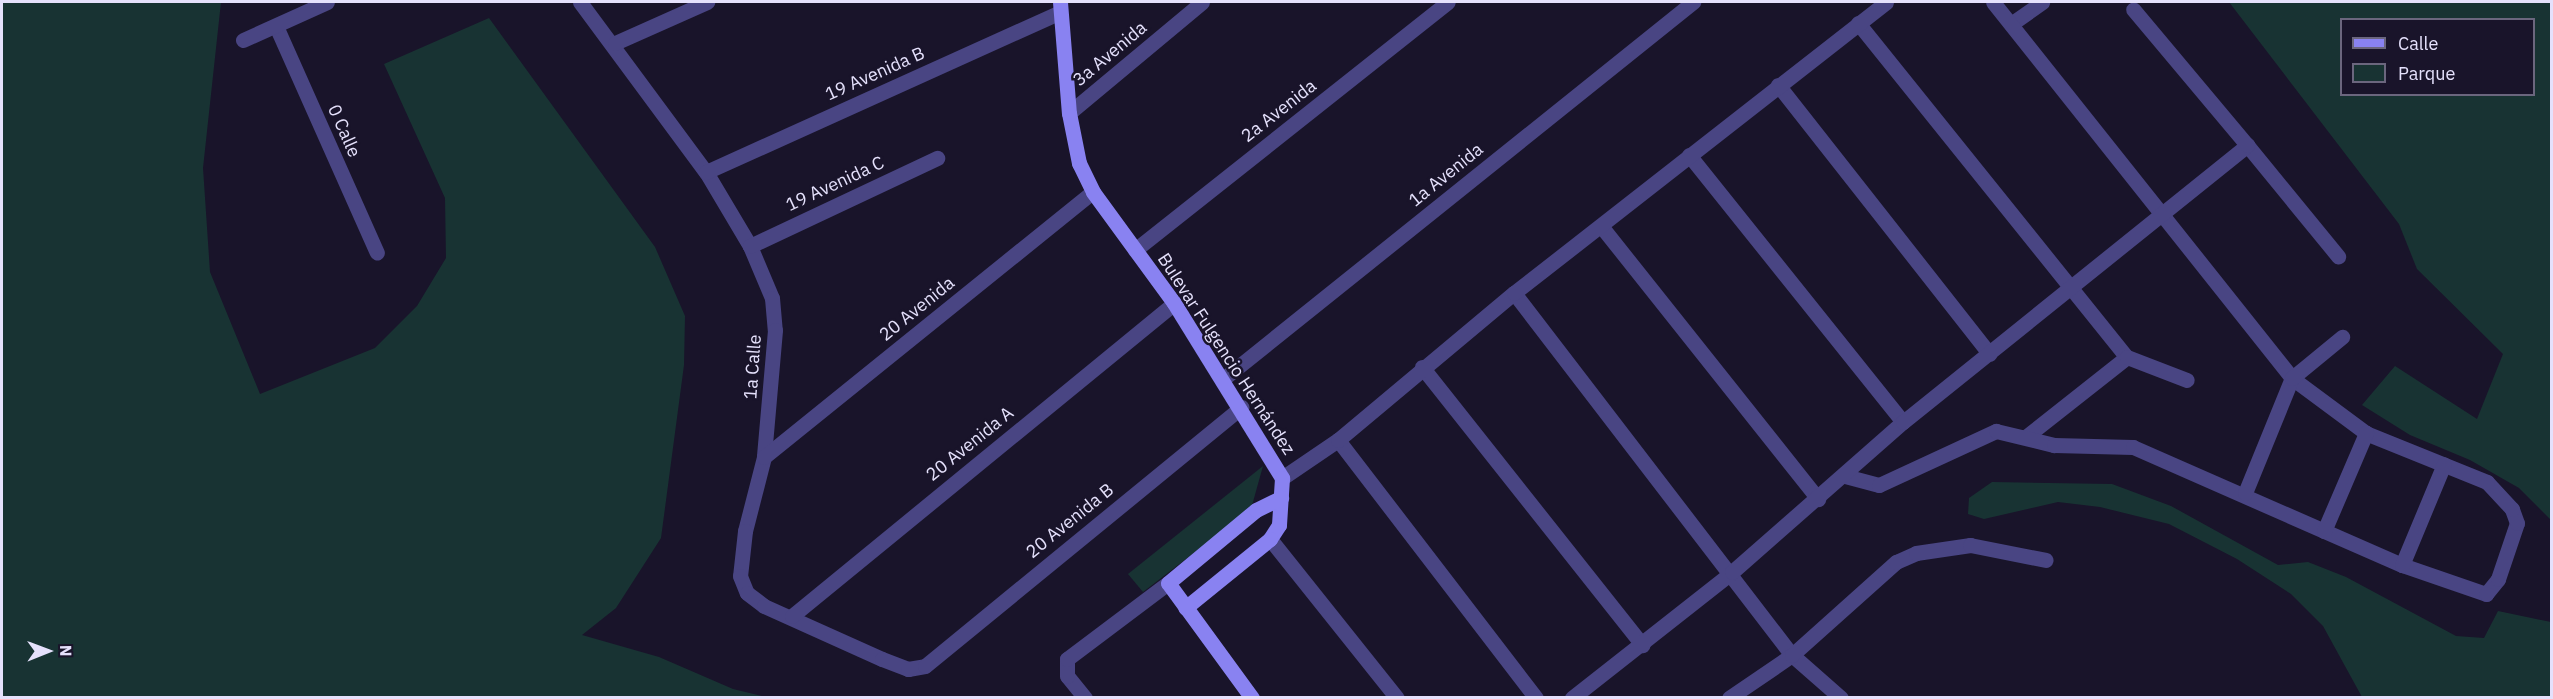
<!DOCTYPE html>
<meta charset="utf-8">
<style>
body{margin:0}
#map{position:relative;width:2553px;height:699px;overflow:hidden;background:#19142a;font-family:"IBM Plex Sans",sans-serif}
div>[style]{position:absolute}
.green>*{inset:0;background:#183333}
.street>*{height:15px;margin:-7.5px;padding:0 7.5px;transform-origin:7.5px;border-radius:7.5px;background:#494583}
.secondary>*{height:15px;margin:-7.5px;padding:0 7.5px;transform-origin:7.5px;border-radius:7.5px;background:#8982f1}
span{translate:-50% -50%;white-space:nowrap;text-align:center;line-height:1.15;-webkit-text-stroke:5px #19142a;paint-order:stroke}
.street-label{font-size:18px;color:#e5e1fc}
.frame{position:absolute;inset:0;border:3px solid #e5e1fc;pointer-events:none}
.legend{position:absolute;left:2340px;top:18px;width:195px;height:78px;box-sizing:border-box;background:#19142a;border:2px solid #6b667e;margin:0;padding:8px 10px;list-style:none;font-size:18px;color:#e5e1fc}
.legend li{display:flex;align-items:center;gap:12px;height:30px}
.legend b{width:30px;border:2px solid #6b667e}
.north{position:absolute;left:18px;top:621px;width:60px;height:60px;-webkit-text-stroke:4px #19142a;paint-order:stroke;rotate:89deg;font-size:16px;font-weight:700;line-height:24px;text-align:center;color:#e5e1fc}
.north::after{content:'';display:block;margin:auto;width:21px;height:27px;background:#e5e1fc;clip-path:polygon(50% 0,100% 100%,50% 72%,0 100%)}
</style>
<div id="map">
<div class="green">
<i style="clip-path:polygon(2px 2px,221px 2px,203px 168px,210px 272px,260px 394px,375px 348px,417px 306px,446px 258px,445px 198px,384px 64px,489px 18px,655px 247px,685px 316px,684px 365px,661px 538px,616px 608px,582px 635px,659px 657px,733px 689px,766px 697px,2px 697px)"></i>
<i style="clip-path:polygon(evenodd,2229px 2px,2551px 2px,2551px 520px,2519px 488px,2470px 460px,2410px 435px,2362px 405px,2395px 366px,2477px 419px,2503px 354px,2417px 269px,2399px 224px,2229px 2px,2342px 20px,2534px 20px,2534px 94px,2342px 94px,2342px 20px)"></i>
<i style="clip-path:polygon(1263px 466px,1251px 509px,1143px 592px,1128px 574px)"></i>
<i style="clip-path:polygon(1992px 482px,2112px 484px,2171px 506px,2278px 565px,2308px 562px,2346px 577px,2456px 636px,2484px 638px,2498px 611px,2551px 622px,2551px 697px,2362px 697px,2323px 626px,2291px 594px,2237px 559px,2169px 524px,2100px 507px,2058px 502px,1984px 519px,1968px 514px,1969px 498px)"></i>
</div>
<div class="street">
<i style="left:580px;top:2px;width:212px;rotate:53.5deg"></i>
<i style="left:706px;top:172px;width:86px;rotate:59.3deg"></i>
<i style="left:750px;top:246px;width:56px;rotate:67.1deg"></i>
<i style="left:772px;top:298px;width:32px;rotate:85deg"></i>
<i style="left:775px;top:330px;width:127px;rotate:95deg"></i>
<i style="left:764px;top:457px;width:76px;rotate:104.4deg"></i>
<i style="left:745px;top:531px;width:45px;rotate:96.3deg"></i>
<i style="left:740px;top:576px;width:18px;rotate:68deg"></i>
<i style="left:747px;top:593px;width:21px;rotate:37deg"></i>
<i style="left:764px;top:606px;width:129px;rotate:24.2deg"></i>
<i style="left:882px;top:659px;width:28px;rotate:21deg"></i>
<i style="left:908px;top:669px;width:17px;rotate:-10deg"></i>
<i style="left:925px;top:666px;width:409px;rotate:-39.3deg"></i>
<i style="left:1858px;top:23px;width:429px;rotate:51.2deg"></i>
<i style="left:2127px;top:357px;width:127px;rotate:141.7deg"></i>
<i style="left:2011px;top:24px;width:38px;rotate:-35deg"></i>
<i style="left:276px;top:26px;width:248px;rotate:66deg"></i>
<i style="left:243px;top:40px;width:92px;rotate:-24.3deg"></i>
<i style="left:615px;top:43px;width:101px;rotate:-24deg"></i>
<i style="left:1778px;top:85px;width:342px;rotate:51.8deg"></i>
<i style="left:1069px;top:113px;width:173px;rotate:-39.8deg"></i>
<i style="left:2247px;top:145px;width:144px;rotate:50.7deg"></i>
<i style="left:1689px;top:155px;width:342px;rotate:51.3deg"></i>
<i style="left:706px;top:172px;width:388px;rotate:-24.3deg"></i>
<i style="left:1601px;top:226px;width:349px;rotate:51.5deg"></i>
<i style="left:750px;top:246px;width:207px;rotate:-25.2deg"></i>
<i style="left:1135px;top:250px;width:399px;rotate:-38.4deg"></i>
<i style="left:1514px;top:293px;width:456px;rotate:52.5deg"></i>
<i style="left:1792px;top:655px;width:65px;rotate:41.3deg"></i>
<i style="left:2127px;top:357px;width:64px;rotate:21deg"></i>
<i style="left:1422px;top:367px;width:355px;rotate:51.6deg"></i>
<i style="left:1223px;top:379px;width:603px;rotate:-38.73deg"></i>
<i style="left:1338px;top:440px;width:325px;rotate:52.5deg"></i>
<i style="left:764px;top:457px;width:422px;rotate:-38.9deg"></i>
<i style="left:1845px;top:476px;width:35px;rotate:15deg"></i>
<i style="left:1879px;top:485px;width:129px;rotate:-24.8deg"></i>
<i style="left:1996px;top:431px;width:60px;rotate:13.6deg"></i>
<i style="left:2054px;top:445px;width:79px;rotate:1.5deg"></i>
<i style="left:2133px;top:447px;width:294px;rotate:23.7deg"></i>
<i style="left:2402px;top:565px;width:89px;rotate:19deg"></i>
<i style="left:2486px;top:594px;width:19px;rotate:-51deg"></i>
<i style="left:2498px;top:579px;width:59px;rotate:-71.3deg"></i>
<i style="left:2517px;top:523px;width:15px;rotate:-110deg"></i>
<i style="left:2512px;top:509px;width:37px;rotate:-133deg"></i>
<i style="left:2487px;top:482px;width:131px;rotate:-158deg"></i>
<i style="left:2366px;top:433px;width:92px;rotate:-143.4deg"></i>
<i style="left:2292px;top:378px;width:480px;rotate:-128.5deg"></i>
<i style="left:1282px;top:478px;width:68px;rotate:-34.2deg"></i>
<i style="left:1338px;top:440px;width:229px;rotate:-39.9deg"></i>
<i style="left:1514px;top:293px;width:472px;rotate:-38deg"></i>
<i style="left:2245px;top:493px;width:124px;rotate:-67.8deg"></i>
<i style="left:2292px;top:378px;width:65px;rotate:-39.4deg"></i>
<i style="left:2324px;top:531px;width:107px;rotate:-66.8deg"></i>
<i style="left:1270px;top:539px;width:203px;rotate:51.4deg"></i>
<i style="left:2402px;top:565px;width:109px;rotate:-67.4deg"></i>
<i style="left:792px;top:616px;width:494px;rotate:-39.3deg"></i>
<i style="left:1085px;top:698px;width:28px;rotate:-129deg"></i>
<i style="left:1067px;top:676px;width:17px;rotate:-90deg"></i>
<i style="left:1067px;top:659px;width:126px;rotate:-37deg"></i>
<i style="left:1572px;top:698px;width:204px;rotate:-38.2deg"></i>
<i style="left:1732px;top:572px;width:227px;rotate:-41.3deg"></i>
<i style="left:1903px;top:422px;width:442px;rotate:-38.8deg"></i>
<i style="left:2247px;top:145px;width:177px;rotate:-130deg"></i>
<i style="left:1729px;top:698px;width:76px;rotate:-34.3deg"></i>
<i style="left:1792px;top:655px;width:140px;rotate:-41.8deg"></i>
<i style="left:1896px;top:562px;width:22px;rotate:-24deg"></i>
<i style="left:1916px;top:553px;width:55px;rotate:-8.4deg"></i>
<i style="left:1970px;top:545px;width:77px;rotate:11.2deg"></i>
</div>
<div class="secondary">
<i style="left:1060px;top:2px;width:111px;rotate:85.4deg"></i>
<i style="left:1069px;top:113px;width:51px;rotate:78.7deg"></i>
<i style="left:1079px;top:163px;width:32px;rotate:64deg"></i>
<i style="left:1093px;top:192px;width:137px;rotate:53.9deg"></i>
<i style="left:1174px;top:303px;width:206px;rotate:58.3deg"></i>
<i style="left:1282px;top:478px;width:47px;rotate:93.7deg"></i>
<i style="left:1279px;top:525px;width:17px;rotate:123deg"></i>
<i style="left:1270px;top:539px;width:109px;rotate:140.9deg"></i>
<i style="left:1252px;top:698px;width:142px;rotate:-126.1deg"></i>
<i style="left:1168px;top:583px;width:114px;rotate:-39.7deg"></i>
<i style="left:1256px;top:510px;width:28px;rotate:-26deg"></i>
</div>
<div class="street-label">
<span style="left:1110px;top:54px;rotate:-40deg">3a Avenida</span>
<span style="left:875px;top:74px;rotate:-24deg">19 Avenida B</span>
<span style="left:1279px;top:111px;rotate:-38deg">2a Avenida</span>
<span style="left:344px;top:131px;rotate:66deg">0 Calle</span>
<span style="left:1446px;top:175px;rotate:-39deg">1a Avenida</span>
<span style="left:835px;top:184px;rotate:-25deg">19 Avenida C</span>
<span style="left:917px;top:309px;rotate:-39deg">20 Avenida</span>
<span style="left:1226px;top:354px;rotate:57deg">Bulevar Fulgencio Hernández</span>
<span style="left:753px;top:367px;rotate:-86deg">1a Calle</span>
<span style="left:970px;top:444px;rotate:-39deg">20 Avenida A</span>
<span style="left:1070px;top:521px;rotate:-39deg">20 Avenida B</span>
</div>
<div class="frame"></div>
<ul class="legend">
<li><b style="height:8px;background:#8982f1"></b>Calle</li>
<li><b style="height:16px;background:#183333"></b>Parque</li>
</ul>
<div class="north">N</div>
</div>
